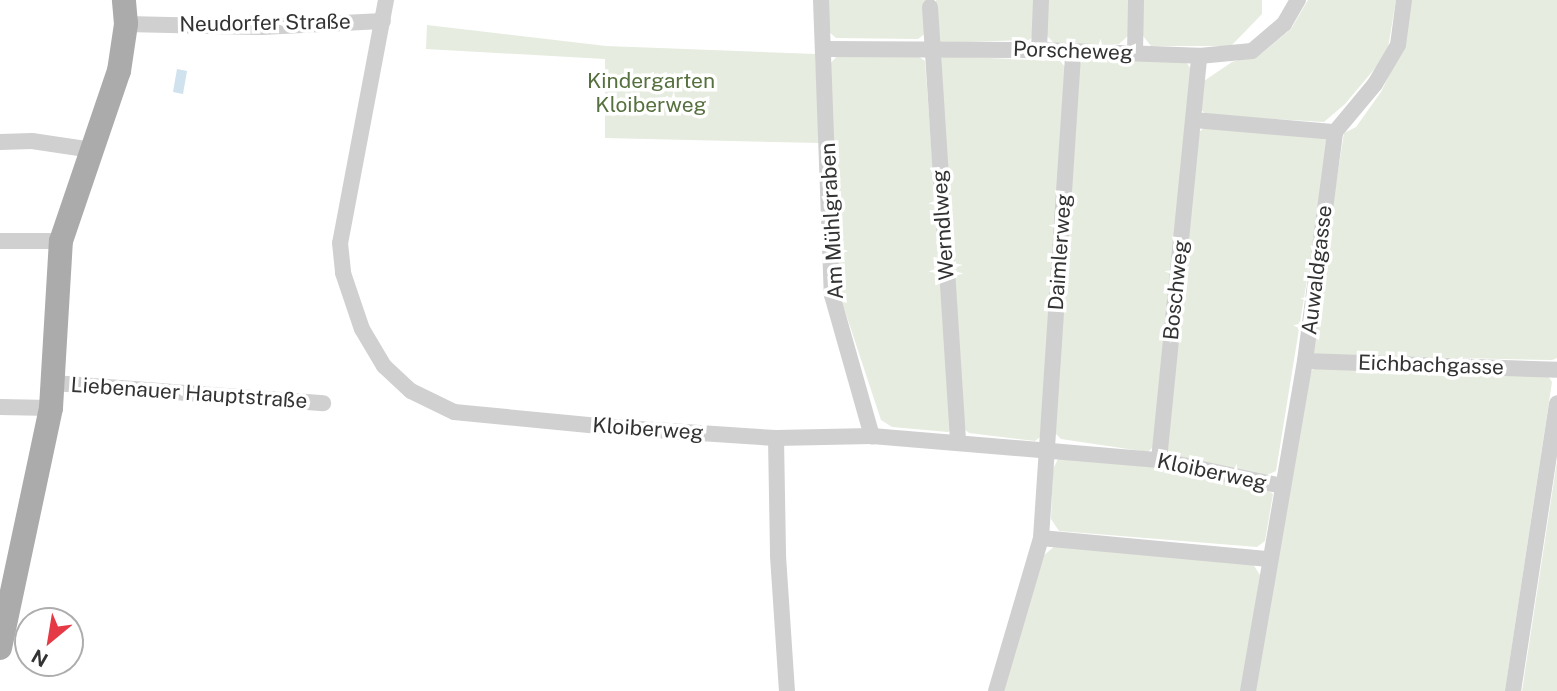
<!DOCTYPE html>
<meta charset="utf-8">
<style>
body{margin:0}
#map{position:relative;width:1557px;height:691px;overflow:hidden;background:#fff;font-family:"Public Sans",sans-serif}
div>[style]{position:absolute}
.green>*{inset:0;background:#e6ecdf}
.water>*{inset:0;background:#cfe2ee}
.street>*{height:16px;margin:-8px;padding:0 8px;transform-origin:8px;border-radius:8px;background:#d0d0d0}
.primary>*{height:24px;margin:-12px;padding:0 12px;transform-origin:12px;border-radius:12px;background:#ababab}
span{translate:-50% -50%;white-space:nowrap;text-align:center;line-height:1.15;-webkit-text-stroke:7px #fff;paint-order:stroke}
.street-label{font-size:21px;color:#333}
.park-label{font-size:21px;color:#56703f}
.north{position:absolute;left:14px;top:607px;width:70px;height:70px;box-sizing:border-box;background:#fff;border:2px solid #adadad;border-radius:50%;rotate:210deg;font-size:19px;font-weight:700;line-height:28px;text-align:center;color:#333}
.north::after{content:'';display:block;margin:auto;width:24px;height:32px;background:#e63946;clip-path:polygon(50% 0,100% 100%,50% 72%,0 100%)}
</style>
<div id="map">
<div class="green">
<i style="clip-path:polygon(826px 0,927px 0,926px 33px,918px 39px,836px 38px,828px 31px)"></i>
<i style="clip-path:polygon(936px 0,1035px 0,1034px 36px,1029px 40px,940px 43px,937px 39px)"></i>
<i style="clip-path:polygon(1047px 0,1128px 0,1128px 36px,1119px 44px,1055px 44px,1046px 35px)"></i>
<i style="clip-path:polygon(1143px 0,1262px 0,1262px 14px,1231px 46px,1151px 46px,1143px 36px)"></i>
<i style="clip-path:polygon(1308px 0,1396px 0,1387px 54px,1345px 104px,1324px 122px,1207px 115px,1199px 108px,1201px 83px,1232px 62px,1262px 53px,1291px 29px)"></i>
<i style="clip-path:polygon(1409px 0,1557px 0,1557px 358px,1552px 360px,1317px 355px,1310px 350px,1344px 133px,1356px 127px,1381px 92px,1403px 47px)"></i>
<i style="clip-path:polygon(427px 25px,606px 46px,815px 54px,820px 143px,605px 138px,605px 59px,426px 49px)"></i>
<i style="clip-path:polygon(839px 54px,919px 57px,925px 61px,952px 430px,948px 432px,892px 427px,881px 420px,839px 293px,828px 66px)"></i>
<i style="clip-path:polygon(942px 56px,1060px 61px,1068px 70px,1044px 434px,1035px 441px,969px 433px,963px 428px,936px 63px)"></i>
<i style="clip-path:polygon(1087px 58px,1184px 60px,1193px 71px,1154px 446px,1148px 452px,1061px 439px,1055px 433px,1078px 65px)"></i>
<i style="clip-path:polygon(1205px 127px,1323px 135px,1329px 144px,1276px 471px,1267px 475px,1169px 456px,1164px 449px,1197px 134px)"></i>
<i style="clip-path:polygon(1316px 368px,1548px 376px,1552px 382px,1505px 691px,1255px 691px,1306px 374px)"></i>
<i style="clip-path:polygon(1059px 457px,1162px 468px,1265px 488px,1273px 494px,1265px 541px,1257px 547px,1059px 531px,1051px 519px,1053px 469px)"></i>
<i style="clip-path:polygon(1557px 461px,1557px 691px,1522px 691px)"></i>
<i style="clip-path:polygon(1057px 544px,1251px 561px,1260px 575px,1242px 691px,1001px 691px,1042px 557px)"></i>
</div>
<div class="water">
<i style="clip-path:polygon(177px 69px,187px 71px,183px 94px,173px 92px)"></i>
</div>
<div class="street">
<i style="left:386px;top:0;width:247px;rotate:100.7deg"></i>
<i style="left:340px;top:243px;width:30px;rotate:84deg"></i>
<i style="left:343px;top:273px;width:59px;rotate:71.3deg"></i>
<i style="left:362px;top:329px;width:43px;rotate:59.3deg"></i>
<i style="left:384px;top:366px;width:37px;rotate:43deg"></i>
<i style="left:411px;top:391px;width:48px;rotate:26deg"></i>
<i style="left:454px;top:412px;width:156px;rotate:5.5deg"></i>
<i style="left:609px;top:427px;width:167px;rotate:3.8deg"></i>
<i style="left:776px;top:438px;width:96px;rotate:-1.2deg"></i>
<i style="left:872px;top:436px;width:288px;rotate:4.8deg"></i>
<i style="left:1159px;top:460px;width:126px;rotate:11.9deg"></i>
<i style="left:821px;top:0;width:295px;rotate:87.9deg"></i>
<i style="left:832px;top:295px;width:147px;rotate:74.2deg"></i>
<i style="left:930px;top:7px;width:437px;rotate:86.3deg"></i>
<i style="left:126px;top:24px;width:136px;rotate:1.3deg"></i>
<i style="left:262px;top:27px;width:121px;rotate:-2.8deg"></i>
<i style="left:824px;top:49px;width:215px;rotate:0.3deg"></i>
<i style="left:1039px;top:50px;width:160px;rotate:2.1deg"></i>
<i style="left:1199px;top:56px;width:53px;rotate:-5.4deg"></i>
<i style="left:1252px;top:51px;width:42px;rotate:-40.2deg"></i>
<i style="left:1284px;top:24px;width:28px;rotate:-60deg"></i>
<i style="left:1039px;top:50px;width:50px;rotate:-87.7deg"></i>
<i style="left:1135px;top:53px;width:53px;rotate:-88.9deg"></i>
<i style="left:1194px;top:120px;width:142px;rotate:4.9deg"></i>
<i style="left:0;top:142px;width:32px;rotate:-2deg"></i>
<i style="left:32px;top:141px;width:61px;rotate:8.5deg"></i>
<i style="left:0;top:241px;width:61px"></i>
<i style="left:1305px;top:361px;width:252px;rotate:2deg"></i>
<i style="left:54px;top:383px;width:270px;rotate:4.3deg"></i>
<i style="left:0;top:407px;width:51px;rotate:1.1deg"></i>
<i style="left:776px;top:438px;width:118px;rotate:89deg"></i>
<i style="left:778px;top:556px;width:135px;rotate:86.2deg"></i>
<i style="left:1159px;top:460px;width:406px;rotate:-84.3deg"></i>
<i style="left:1041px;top:538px;width:229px;rotate:5.3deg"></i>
<i style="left:996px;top:691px;width:159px;rotate:-73.6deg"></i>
<i style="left:1041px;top:538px;width:486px;rotate:-86.2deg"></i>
<i style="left:1248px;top:691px;width:335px;rotate:-80.2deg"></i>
<i style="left:1305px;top:361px;width:231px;rotate:-82.5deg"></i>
<i style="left:1335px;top:132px;width:62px;rotate:-50.2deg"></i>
<i style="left:1375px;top:84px;width:45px;rotate:-59.5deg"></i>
<i style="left:1398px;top:45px;width:45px;rotate:-82.4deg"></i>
<i style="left:1513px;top:691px;width:291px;rotate:-81.3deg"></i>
</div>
<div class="primary">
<i style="left:0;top:648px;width:245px;rotate:-78deg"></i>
<i style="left:51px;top:408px;width:167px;rotate:-86.6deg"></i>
<i style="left:61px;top:241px;width:180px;rotate:-71.2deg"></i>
<i style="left:119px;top:71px;width:48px;rotate:-81.5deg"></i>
<i style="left:126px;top:24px;width:24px;rotate:-95deg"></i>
</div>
<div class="street-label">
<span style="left:265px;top:23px;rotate:-1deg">Neudorfer Straße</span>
<span style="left:1073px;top:51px;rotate:2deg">Porscheweg</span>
<span style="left:832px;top:221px;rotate:-93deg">Am Mühlgraben</span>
<span style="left:943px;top:225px;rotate:-94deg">Werndlweg</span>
<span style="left:1060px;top:252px;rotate:-86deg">Daimlerweg</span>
<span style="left:1317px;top:270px;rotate:-83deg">Auwaldgasse</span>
<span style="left:1176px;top:290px;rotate:-84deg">Boschweg</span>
<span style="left:1431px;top:365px;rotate:2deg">Eichbachgasse</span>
<span style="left:189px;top:393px;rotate:4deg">Liebenauer Hauptstraße</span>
<span style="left:648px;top:429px;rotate:4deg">Kloiberweg</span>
<span style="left:1212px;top:472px;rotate:12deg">Kloiberweg</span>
</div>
<div class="park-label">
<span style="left:651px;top:93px">Kindergarten<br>Kloiberweg</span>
</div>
<div class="north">N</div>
</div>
